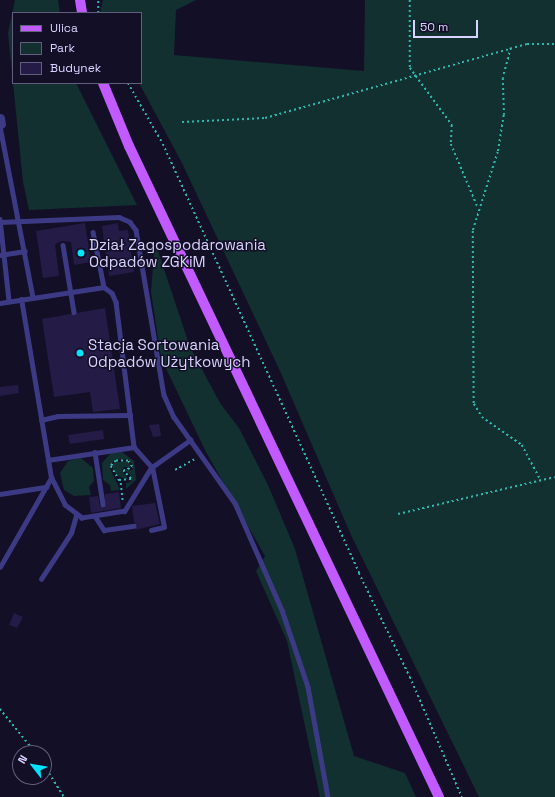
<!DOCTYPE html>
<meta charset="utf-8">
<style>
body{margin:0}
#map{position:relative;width:555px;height:797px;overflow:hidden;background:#130f26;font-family:"Space Grotesk",sans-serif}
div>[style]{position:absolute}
.green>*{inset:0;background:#12302f}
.building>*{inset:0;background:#241b47}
.path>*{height:1.5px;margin-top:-0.75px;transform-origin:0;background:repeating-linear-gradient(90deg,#2fb8b0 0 2px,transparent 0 5px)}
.lane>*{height:4.5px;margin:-2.25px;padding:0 2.25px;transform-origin:2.25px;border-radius:2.25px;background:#3d3a85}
.street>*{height:9px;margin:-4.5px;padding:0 4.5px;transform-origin:4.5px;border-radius:4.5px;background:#3d3a85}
.primary>*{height:10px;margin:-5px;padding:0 5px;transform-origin:5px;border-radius:5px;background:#c25bff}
.dots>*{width:11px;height:11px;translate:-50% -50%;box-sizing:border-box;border:2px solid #130f26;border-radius:50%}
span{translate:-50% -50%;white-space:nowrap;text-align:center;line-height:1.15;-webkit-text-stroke:3px #130f26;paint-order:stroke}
.poi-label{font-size:15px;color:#d9d4ff}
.left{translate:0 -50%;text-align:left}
.legend{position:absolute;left:12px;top:12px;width:130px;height:72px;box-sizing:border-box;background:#130f26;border:1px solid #625e7d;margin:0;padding:5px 7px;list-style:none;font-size:12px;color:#d9d4ff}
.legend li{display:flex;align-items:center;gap:8px;height:20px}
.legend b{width:20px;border:1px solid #625e7d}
.north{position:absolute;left:12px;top:745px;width:40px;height:40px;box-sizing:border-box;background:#130f26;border:1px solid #625e7d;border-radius:50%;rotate:301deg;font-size:11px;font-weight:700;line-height:16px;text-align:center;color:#d9d4ff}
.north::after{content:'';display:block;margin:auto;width:14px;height:18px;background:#00e5ff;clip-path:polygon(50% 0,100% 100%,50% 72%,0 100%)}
.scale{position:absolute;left:413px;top:20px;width:65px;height:18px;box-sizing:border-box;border:2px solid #d9d4ff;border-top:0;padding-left:5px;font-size:12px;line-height:14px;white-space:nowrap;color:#d9d4ff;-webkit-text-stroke:3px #130f26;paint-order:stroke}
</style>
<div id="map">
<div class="green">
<i style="clip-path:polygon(15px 0,58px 0,60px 13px,13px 13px,13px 83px,76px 83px,137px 205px,29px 210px,23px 182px,8px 33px)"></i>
<i style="clip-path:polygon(103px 0,196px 0,176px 10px,174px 55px,364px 71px,365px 0,555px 0,555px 797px,479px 797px,351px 535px,280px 371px,182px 163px,139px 83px,141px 13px,100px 13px)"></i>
<i style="clip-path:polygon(155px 242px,190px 347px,220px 403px,239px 428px,268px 485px,295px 549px,354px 756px,405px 773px,416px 797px,320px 797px,287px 641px,256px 571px,265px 556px,206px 452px,161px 358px,151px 292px)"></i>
<i style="clip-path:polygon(122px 452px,134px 461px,136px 480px,126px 489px,126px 483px,131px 482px,132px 477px,124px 469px,133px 470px,132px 464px,128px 459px,114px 460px,110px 468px,120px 490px,111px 491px,110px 485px,103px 480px,102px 463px,111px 453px)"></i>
<i style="clip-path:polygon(81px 458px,93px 468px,94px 481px,89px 487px,91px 495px,74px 496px,64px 490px,60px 473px,68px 461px)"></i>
<i style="clip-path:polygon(116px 462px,129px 462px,130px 467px,124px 467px,122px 471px,129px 480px,118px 476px,113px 471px,112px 464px)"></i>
</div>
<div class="building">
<i style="clip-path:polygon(85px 223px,91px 262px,74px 265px,71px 242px,62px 241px,55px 244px,59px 276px,43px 278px,36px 231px)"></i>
<i style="clip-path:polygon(118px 223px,119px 231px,128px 230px,134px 272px,109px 276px,102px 226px)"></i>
<i style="clip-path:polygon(105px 308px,120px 409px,93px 412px,90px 392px,54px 397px,42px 319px)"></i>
<i style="clip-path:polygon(18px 385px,19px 393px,0 396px,0 387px)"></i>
<i style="clip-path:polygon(159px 424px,161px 436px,153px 437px,149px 425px)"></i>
<i style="clip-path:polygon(103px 430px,104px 439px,70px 444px,68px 435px)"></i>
<i style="clip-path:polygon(119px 492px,121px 508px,91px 513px,89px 497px,98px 496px,100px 506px,104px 508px,105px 494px)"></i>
<i style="clip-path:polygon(155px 503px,160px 524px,135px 530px,138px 526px,134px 522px,132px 506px)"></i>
<i style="clip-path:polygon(14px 613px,23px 617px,17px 628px,9px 625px)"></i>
</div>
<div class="path">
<i style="left:410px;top:0;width:68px;rotate:90deg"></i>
<i style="left:410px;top:68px;width:71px;rotate:53.6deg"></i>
<i style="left:452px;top:125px;width:19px;rotate:93deg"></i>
<i style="left:451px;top:144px;width:69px;rotate:67.1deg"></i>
<i style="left:98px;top:13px;width:13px;rotate:-90deg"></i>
<i style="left:511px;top:48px;width:31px;rotate:105deg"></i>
<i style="left:503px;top:78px;width:37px;rotate:88deg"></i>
<i style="left:504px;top:115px;width:37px;rotate:99deg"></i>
<i style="left:498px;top:152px;width:83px;rotate:107.6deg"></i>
<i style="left:473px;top:231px;width:173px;rotate:89.7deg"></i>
<i style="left:474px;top:404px;width:15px;rotate:58deg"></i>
<i style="left:482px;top:417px;width:49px;rotate:35deg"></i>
<i style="left:522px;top:445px;width:40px;rotate:62deg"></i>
<i style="left:128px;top:83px;width:70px;rotate:60.2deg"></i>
<i style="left:163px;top:144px;width:472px;rotate:65.4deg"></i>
<i style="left:359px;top:573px;width:116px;rotate:63.9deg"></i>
<i style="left:410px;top:677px;width:131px;rotate:66.6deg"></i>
<i style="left:182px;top:122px;width:83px;rotate:-2.8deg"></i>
<i style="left:265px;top:118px;width:272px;rotate:-15.8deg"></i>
<i style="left:527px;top:44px;width:28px"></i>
<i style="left:175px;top:470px;width:23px;rotate:-29deg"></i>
<i style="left:119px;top:480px;width:12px;rotate:-5deg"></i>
<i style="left:131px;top:479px;width:11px;rotate:-135deg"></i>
<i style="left:123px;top:471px;width:10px;rotate:-24deg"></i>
<i style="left:132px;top:467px;width:7px;rotate:-124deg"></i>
<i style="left:128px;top:461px;width:12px;rotate:180deg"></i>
<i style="left:116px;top:461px;width:7px;rotate:135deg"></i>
<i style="left:111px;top:466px;width:20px;rotate:60deg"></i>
<i style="left:121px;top:483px;width:19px;rotate:84deg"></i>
<i style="left:398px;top:514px;width:161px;rotate:-13.3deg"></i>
<i style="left:0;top:709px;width:57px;rotate:50.7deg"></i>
<i style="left:44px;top:765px;width:38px;rotate:58deg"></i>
</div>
<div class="lane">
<i style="left:0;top:126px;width:174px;rotate:79.1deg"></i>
<i style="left:0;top:219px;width:82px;rotate:83.7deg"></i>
<i style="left:0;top:222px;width:119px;rotate:-2.4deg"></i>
<i style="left:119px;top:217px;width:12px;rotate:24deg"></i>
<i style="left:130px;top:222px;width:10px;rotate:53deg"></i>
<i style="left:136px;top:230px;width:167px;rotate:80.4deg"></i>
<i style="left:164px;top:395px;width:24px;rotate:66deg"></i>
<i style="left:174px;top:417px;width:105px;rotate:54.7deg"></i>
<i style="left:235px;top:503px;width:117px;rotate:66.3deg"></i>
<i style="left:282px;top:610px;width:81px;rotate:71.3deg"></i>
<i style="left:308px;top:687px;width:112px;rotate:79.7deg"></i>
<i style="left:93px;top:232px;width:56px;rotate:78.7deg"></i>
<i style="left:63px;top:245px;width:68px;rotate:80.7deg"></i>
<i style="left:0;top:255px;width:25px;rotate:-9deg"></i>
<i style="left:0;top:303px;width:105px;rotate:-8.7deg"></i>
<i style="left:104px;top:287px;width:10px;rotate:37deg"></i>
<i style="left:112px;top:293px;width:10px;rotate:66deg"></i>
<i style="left:116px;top:302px;width:146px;rotate:82.9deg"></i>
<i style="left:134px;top:447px;width:27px;rotate:48deg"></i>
<i style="left:152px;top:467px;width:52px;rotate:121.5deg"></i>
<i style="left:125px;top:511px;width:44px;rotate:170.8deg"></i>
<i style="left:82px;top:518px;width:21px;rotate:-143deg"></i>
<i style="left:65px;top:505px;width:30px;rotate:-117deg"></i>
<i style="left:41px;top:420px;width:17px;rotate:-13deg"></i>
<i style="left:58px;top:416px;width:72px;rotate:-0.8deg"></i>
<i style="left:95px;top:452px;width:53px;rotate:81.3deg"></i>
<i style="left:48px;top:460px;width:87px;rotate:-8.6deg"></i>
<i style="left:0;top:494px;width:47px;rotate:-8.7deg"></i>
<i style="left:95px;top:516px;width:17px;rotate:57deg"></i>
<i style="left:104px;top:530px;width:30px;rotate:-8deg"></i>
<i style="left:151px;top:530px;width:13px;rotate:-13deg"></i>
<i style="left:164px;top:527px;width:61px;rotate:-101.3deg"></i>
<i style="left:152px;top:467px;width:47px;rotate:-35.4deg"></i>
<i style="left:0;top:567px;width:103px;rotate:-60.2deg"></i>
<i style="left:51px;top:478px;width:181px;rotate:-99.5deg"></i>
<i style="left:41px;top:579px;width:55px;rotate:-56.9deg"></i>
<i style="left:71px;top:533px;width:18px;rotate:-74deg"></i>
</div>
<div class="street">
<i style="left:0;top:118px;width:6px;rotate:81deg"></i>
</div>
<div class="primary">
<i style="left:80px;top:0;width:13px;rotate:81deg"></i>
<i style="left:103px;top:83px;width:68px;rotate:67.6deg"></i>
<i style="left:129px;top:146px;width:721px;rotate:64.54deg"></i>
</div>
<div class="dots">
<i style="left:81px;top:253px;background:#00e5ff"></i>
<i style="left:80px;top:353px;background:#00e5ff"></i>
</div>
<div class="poi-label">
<span class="left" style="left:89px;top:253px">Dział Zagospodarowania<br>Odpadów ZGKiM</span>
<span class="left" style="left:88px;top:353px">Stacja Sortowania<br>Odpadów Użytkowych</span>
</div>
<ul class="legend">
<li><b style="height:5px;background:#c25bff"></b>Ulica</li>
<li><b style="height:11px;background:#12302f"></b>Park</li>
<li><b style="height:11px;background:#241b47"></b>Budynek</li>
</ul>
<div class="north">N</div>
<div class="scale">50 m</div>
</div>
